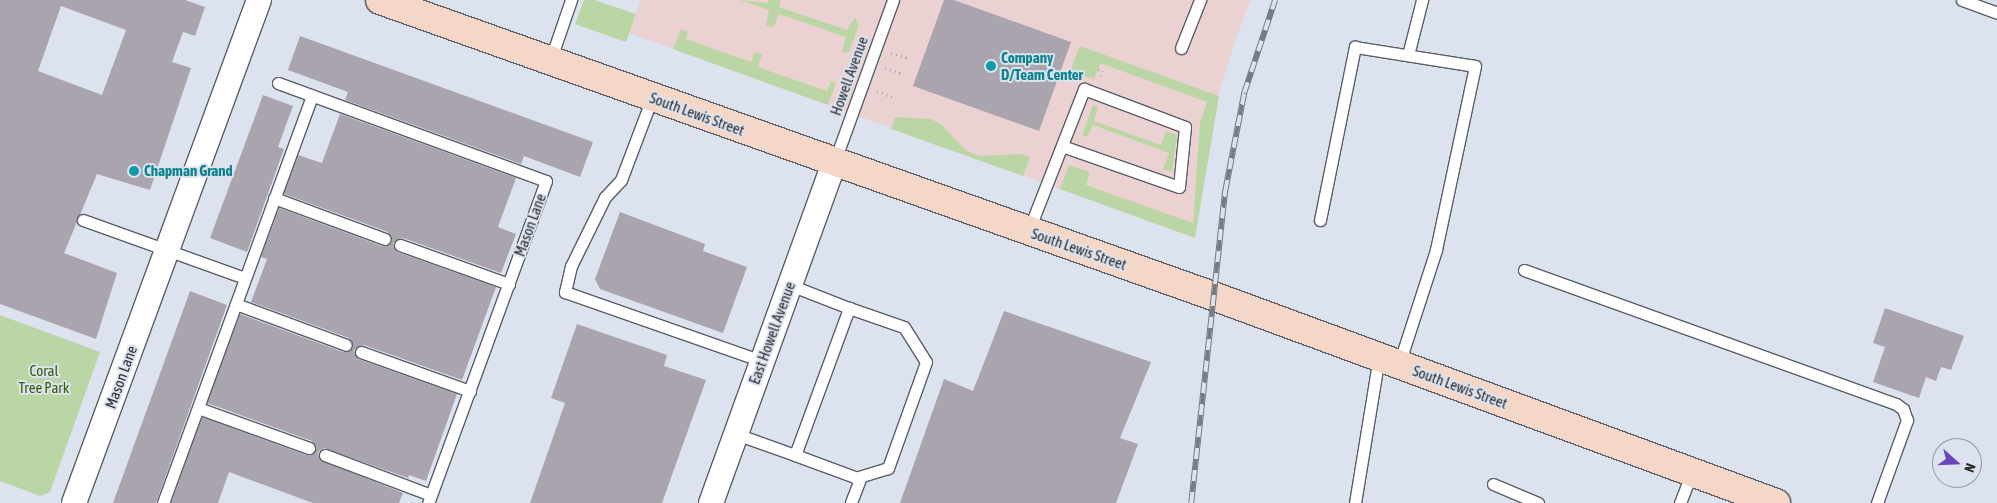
<!DOCTYPE html>
<html>
<head>
<meta charset="utf-8">
<style>
	body { margin:0 }
	#map { position:relative; width:1997px; height:503px; overflow:hidden; background:#dce3ee; font-family:"Asap Condensed",sans-serif }
	div>[style] { position:absolute }
	.industrial>* { inset:0; background:#ecd1d2 }
	.green>* { inset:0; background:#bbd6a5 }
	.building>* { inset:0; background:#aaa4af }
	.path>* { height:3px; margin-top:-1.5px; transform-origin:0; background:repeating-linear-gradient(90deg,#a2a7b0 0 1px,transparent 0 5px) }
	.roads { filter:drop-shadow(1px 0 #595e68) drop-shadow(-1px 0 #595e68) drop-shadow(0 1px #595e68) drop-shadow(0 -1px #595e68) }
	.service>* { height:11px; margin:-5.5px; padding:0 5.5px; transform-origin:5.5px; border-radius:5.5px; background:#fff }
	.minor>* { height:24px; margin:-12px; padding:0 12px; transform-origin:12px; border-radius:12px; background:#fff }
	.secondary>* { height:28px; margin:-14px; padding:0 14px; transform-origin:14px; border-radius:14px; background:#f4d7c6 }
	.rail>* { height:5.5px; margin-top:-2.75px; transform-origin:0; background:repeating-linear-gradient(90deg,#dce3ee 0 11px,#777b82 0 22px); box-sizing:border-box; border-block:1px solid #777b82 }
	.dots>* { width:14px; height:14px; translate:-50% -50%; box-sizing:border-box; border:2px solid #dce3ee; border-radius:50% }
	span { translate:-50% -50%; white-space:nowrap; text-align:center; line-height:1.15; -webkit-text-stroke:4px #dce3ee; paint-order:stroke }
	.culture-label { font-size:15px; color:#0d838f; font-weight:700 }
	.left { translate:0 -50%; text-align:left }
	.street-label { font-size:15px; color:#2d2f33 }
	.park-label { font-size:15px; color:#375c0a }
	.north { position:absolute; left:1932px; top:438px; width:50px; height:50px; box-sizing:border-box; background:#dce3ee; border:1px solid #969ba3; border-radius:50%; rotate:110deg; font-size:14px; font-weight:700; line-height:20px; text-align:center; color:#2d2f33 }
	.north::after { content:''; display:block; margin:auto; width:18px; height:22px; background:#6a45bd; clip-path:polygon(50% 0,100% 100%,50% 72%,0 100%) }
</style>
</head>
<body>
<div id="map">
	<div class="industrial">
		<div style="clip-path:polygon(641px 0,1251px 0,1236px 38px,1217px 100px,1195px 238px,629px 33px)"></div>
	</div>
	<div class="green">
		<div style="clip-path:polygon(584px 0,594px 0,636px 14px,626px 42px,575px 24px)"></div>
		<div style="clip-path:polygon(739px 0,768px 3px,769px 0,781px 0,779px 7px,847px 30px,855px 17px,859px 25px,849px 52px,842px 53px,846px 37px,779px 14px,774px 27px,766px 26px,769px 10px)"></div>
		<div style="clip-path:polygon(681px 29px,688px 32px,686px 39px,751px 62px,755px 52px,762px 54px,758px 67px,827px 91px,831px 81px,836px 83px,828px 105px,673px 49px)"></div>
		<div style="clip-path:polygon(1080px 46px,1219px 96px,1195px 238px,1060px 189px,1069px 165px,1090px 172px,1086px 185px,1193px 223px,1200px 122px,1207px 102px,1100px 63px,1094px 79px,1076px 73px,1073px 81px,1067px 79px)"></div>
		<div style="clip-path:polygon(1093px 105px,1098px 107px,1094px 121px,1161px 145px,1166px 131px,1177px 135px,1172px 172px,1163px 169px,1169px 153px,1093px 125px,1087px 137px,1082px 135px)"></div>
		<div style="clip-path:polygon(895px 117px,931px 119px,941px 124px,965px 150px,979px 156px,1021px 154px,1030px 157px,1023px 176px,891px 129px)"></div>
		<div style="clip-path:polygon(0 315px,100px 352px,50px 492px,40px 496px,0 481px)"></div>
	</div>
	<div class="building">
		<div style="clip-path:polygon(evenodd,0 0,185px 0,205px 7px,195px 36px,183px 32px,172px 62px,191px 68px,150px 190px,97px 174px,64px 253px,117px 273px,96px 339px,0 304px,0 0,61px 6px,126px 30px,102px 95px,38px 71px,61px 6px)"></div>
		<div style="clip-path:polygon(944px 0,954px 0,1071px 42px,1039px 131px,913px 86px)"></div>
		<div style="clip-path:polygon(300px 36px,593px 142px,580px 177px,524px 156px,521px 164px,345px 100px,348px 92px,288px 70px)"></div>
		<div style="clip-path:polygon(263px 95px,293px 106px,278px 147px,284px 149px,247px 252px,210px 238px)"></div>
		<div style="clip-path:polygon(340px 114px,516px 178px,498px 227px,516px 234px,501px 273px,403px 238px,393px 243px,397px 252px,496px 287px,462px 380px,364px 345px,354px 350px,358px 359px,457px 394px,426px 481px,409px 475px,408px 478px,324px 448px,318px 452px,320px 460px,403px 493px,399px 503px,313px 503px,229px 472px,218px 503px,171px 503px,202px 417px,306px 455px,316px 451px,312px 441px,207px 403px,240px 314px,343px 352px,353px 348px,349px 338px,251px 302px,267px 259px,261px 257px,279px 208px,382px 246px,392px 242px,388px 232px,284px 194px,298px 155px,322px 163px)"></div>
		<div style="clip-path:polygon(620px 212px,705px 244px,703px 251px,747px 267px,723px 333px,600px 289px,595px 279px)"></div>
		<div style="clip-path:polygon(190px 291px,227px 305px,156px 503px,113px 503px)"></div>
		<div style="clip-path:polygon(1885px 308px,1964px 336px,1951px 370px,1941px 367px,1936px 381px,1926px 377px,1919px 398px,1873px 382px,1885px 347px,1873px 343px)"></div>
		<div style="clip-path:polygon(1004px 311px,1151px 362px,1120px 438px,1138px 444px,1116px 503px,900px 503px,944px 379px,973px 391px)"></div>
		<div style="clip-path:polygon(577px 324px,667px 355px,664px 366px,706px 380px,662px 503px,530px 503px,565px 403px,551px 398px)"></div>
	</div>
	<div class="path">
		<div style="left:891px;top:53px;width:17px;rotate:17deg"></div>
		<div style="left:885px;top:68px;width:18px;rotate:19deg"></div>
		<div style="left:1098px;top:69px;width:4px;rotate:14deg"></div>
		<div style="left:1102px;top:70px;width:8px;rotate:104deg"></div>
		<div style="left:877px;top:91px;width:17px;rotate:21deg"></div>
	</div>
	<div class="roads">
		<div class="service">
			<div style="left:1962px;top:0;width:37px;rotate:20deg"></div>
			<div style="left:1181px;top:48px;width:52px;rotate:-68.4deg"></div>
			<div style="left:1408px;top:55px;width:57px;rotate:-75.7deg"></div>
			<div style="left:550px;top:61px;width:65px;rotate:-71deg"></div>
			<div style="left:278px;top:83px;width:285px;rotate:20.1deg"></div>
			<div style="left:546px;top:181px;width:343px;rotate:110.1deg"></div>
			<div style="left:652px;top:98px;width:88px;rotate:110.7deg"></div>
			<div style="left:621px;top:180px;width:23px;rotate:133deg"></div>
			<div style="left:605px;top:197px;width:77px;rotate:116.2deg"></div>
			<div style="left:571px;top:266px;width:27px;rotate:103deg"></div>
			<div style="left:565px;top:292px;width:209px;rotate:19.3deg"></div>
			<div style="left:834px;top:163px;width:173px;rotate:-70.1deg"></div>
			<div style="left:274px;top:198px;width:118px;rotate:20.3deg"></div>
			<div style="left:83px;top:220px;width:172px;rotate:19.7deg"></div>
			<div style="left:1320px;top:220px;width:177px;rotate:-78.6deg"></div>
			<div style="left:1355px;top:47px;width:121px;rotate:9deg"></div>
			<div style="left:1475px;top:66px;width:188px;rotate:102deg"></div>
			<div style="left:1436px;top:250px;width:120px;rotate:108deg"></div>
			<div style="left:1028px;top:232px;width:154px;rotate:-68.6deg"></div>
			<div style="left:1084px;top:89px;width:108px;rotate:20.6deg"></div>
			<div style="left:1185px;top:127px;width:60px;rotate:95.7deg"></div>
			<div style="left:1179px;top:187px;width:124px;rotate:-160.7deg"></div>
			<div style="left:400px;top:245px;width:116px;rotate:19.7deg"></div>
			<div style="left:1524px;top:270px;width:395px;rotate:19.8deg"></div>
			<div style="left:1896px;top:404px;width:9px;rotate:36deg"></div>
			<div style="left:1903px;top:409px;width:12px;rotate:70deg"></div>
			<div style="left:1907px;top:420px;width:88px;rotate:109.9deg"></div>
			<div style="left:236px;top:304px;width:117px;rotate:20.4deg"></div>
			<div style="left:849px;top:308px;width:58px;rotate:19.1deg"></div>
			<div style="left:904px;top:327px;width:41px;rotate:57.8deg"></div>
			<div style="left:926px;top:362px;width:113px;rotate:109.7deg"></div>
			<div style="left:888px;top:468px;width:34px;rotate:163deg"></div>
			<div style="left:361px;top:352px;width:116px;rotate:19.7deg"></div>
			<div style="left:198px;top:408px;width:118px;rotate:19.8deg"></div>
			<div style="left:736px;top:434px;width:63px;rotate:19.6deg"></div>
			<div style="left:795px;top:455px;width:157px;rotate:-69.8deg"></div>
			<div style="left:849px;top:308px;width:63px;rotate:-158.7deg"></div>
			<div style="left:325px;top:455px;width:113px;rotate:20.7deg"></div>
			<div style="left:795px;top:455px;width:69px;rotate:20.3deg"></div>
			<div style="left:860px;top:479px;width:26px;rotate:111deg"></div>
			<div style="left:1493px;top:484px;width:49px;rotate:22.9deg"></div>
			<div style="left:163px;top:503px;width:434px;rotate:-69.9deg"></div>
			<div style="left:1355px;top:503px;width:149px;rotate:-80.7deg"></div>
			<div style="left:1680px;top:503px;width:33px;rotate:-69deg"></div>
		</div>
		<div class="minor">
			<div style="left:74px;top:503px;width:536px;rotate:-69.81deg"></div>
			<div style="left:711px;top:503px;width:362px;rotate:-70.1deg"></div>
		</div>
		<div class="secondary">
			<div style="left:380px;top:0;width:884px;rotate:19.56deg"></div>
			<div style="left:1213px;top:296px;width:600px;rotate:20.19deg"></div>
		</div>
	</div>
	<div class="rail">
		<div style="left:1191px;top:503px;width:314px;rotate:-83.8deg"></div>
		<div style="left:1225px;top:191px;width:100px;rotate:-79deg"></div>
		<div style="left:1244px;top:93px;width:98px;rotate:-71.6deg"></div>
	</div>
	<div class="dots">
		<div style="left:991px;top:66px;background:#0f9aa8"></div>
		<div style="left:134px;top:171px;background:#0f9aa8"></div>
	</div>
	<div class="culture-label">
		<span class="left" style="left:1001px;top:66px">Company<br>D/Team Center</span>
		<span class="left" style="left:144px;top:171px">Chapman Grand</span>
	</div>
	<div class="street-label">
		<span style="left:849px;top:76px;rotate:-70deg">Howell Avenue</span>
		<span style="left:697px;top:114px;rotate:20deg">South Lewis Street</span>
		<span style="left:530px;top:225px;rotate:-70deg">Mason Lane</span>
		<span style="left:1079px;top:249px;rotate:19deg">South Lewis Street</span>
		<span style="left:772px;top:333px;rotate:-70deg">East Howell Avenue</span>
		<span style="left:121px;top:377px;rotate:-70deg">Mason Lane</span>
		<span style="left:1460px;top:387px;rotate:20deg">South Lewis Street</span>
	</div>
	<div class="park-label">
		<span style="left:44px;top:379px">Coral<br>Tree Park</span>
	</div>
	<div class="north">N</div>
</div>
</body>
</html>
